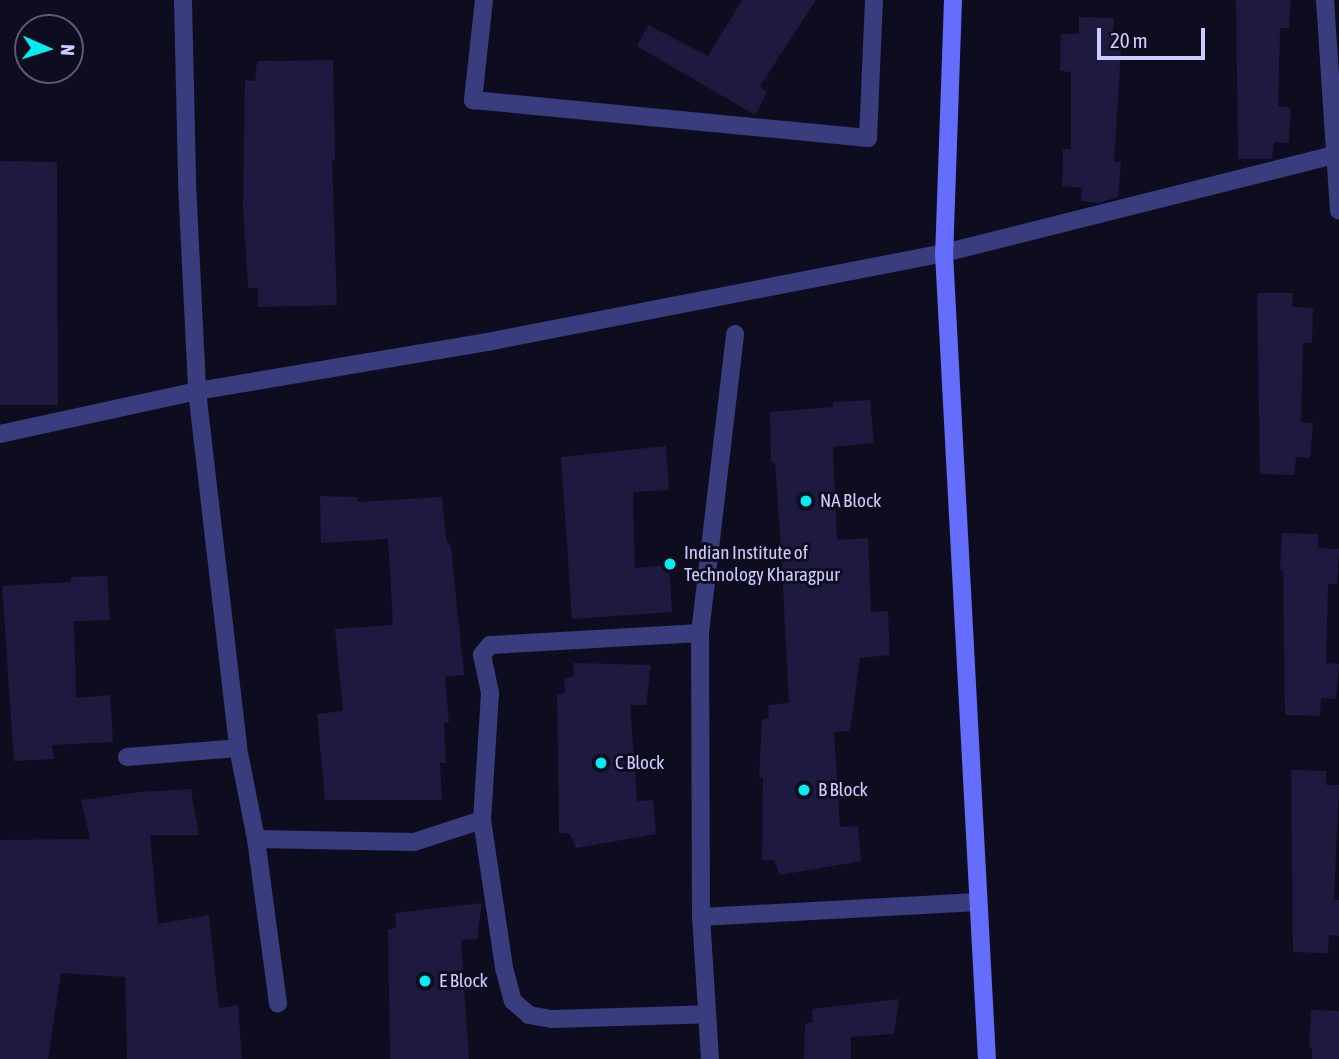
<!DOCTYPE html>
<html>
<head>
<meta charset="utf-8">
<style>
	body { margin:0 }
	#map { position:relative; width:1339px; height:1059px; overflow:hidden; background:#0e0d1f; font-family:"Asap Condensed",sans-serif }
	div>[style] { position:absolute }
	.building>* { inset:0; background:#1e193f }
	.lane>* { height:18px; margin:-9px; padding:0 9px; transform-origin:9px; border-radius:9px; background:#393c7d }
	.street>* { height:18px; margin:-9px; padding:0 9px; transform-origin:9px; border-radius:9px; background:#393c7d }
	.secondary>* { height:18px; margin:-9px; padding:0 9px; transform-origin:9px; border-radius:9px; background:#656efc }
	.dots>* { width:19px; height:19px; translate:-50% -50%; box-sizing:border-box; border:4px solid #0e0d1f; border-radius:50% }
	span { translate:-50% -50%; white-space:nowrap; text-align:center; line-height:1.15; -webkit-text-stroke:6px #0e0d1f; paint-order:stroke }
	.poi-label { font-size:19px; color:#cdccfe }
	.left { translate:0 -50%; text-align:left }
	.north { position:absolute; left:14px; top:14px; width:70px; height:70px; box-sizing:border-box; background:#0e0d1f; border:2px solid #5a5978; border-radius:50%; rotate:93deg; font-size:19px; font-weight:700; line-height:28px; text-align:center; color:#cdccfe }
	.north::after { content:''; display:block; margin:auto; width:24px; height:32px; background:#05edf1; clip-path:polygon(50% 0,100% 100%,50% 72%,0 100%) }
	.scale { position:absolute; left:1097px; top:28px; width:108px; height:32px; box-sizing:border-box; border:4px solid #cdccfe; border-top:0; padding-left:9px; font-size:21px; line-height:24px; white-space:nowrap; color:#cdccfe; -webkit-text-stroke:5px #0e0d1f; paint-order:stroke }
</style>
</head>
<body>
<div id="map">
	<div class="building">
		<div style="clip-path:polygon(742px 0,816px 0,760px 86px,767px 92px,755px 115px,637px 46px,648px 25px,708px 56px)"></div>
		<div style="clip-path:polygon(1236px 0,1291px 0,1289px 28px,1280px 28px,1278px 106px,1291px 108px,1289px 143px,1274px 142px,1272px 159px,1238px 159px)"></div>
		<div style="clip-path:polygon(1079px 17px,1114px 18px,1113px 32px,1122px 32px,1114px 162px,1121px 162px,1118px 197px,1098px 203px,1081px 201px,1082px 188px,1062px 186px,1063px 149px,1071px 149px,1071px 72px,1060px 71px,1061px 34px,1079px 34px)"></div>
		<div style="clip-path:polygon(333px 60px,335px 160px,332px 160px,337px 305px,258px 307px,258px 288px,248px 288px,243px 207px,245px 80px,255px 81px,257px 61px)"></div>
		<div style="clip-path:polygon(0 161px,57px 162px,58px 405px,0 405px)"></div>
		<div style="clip-path:polygon(1257px 293px,1293px 293px,1292px 307px,1313px 308px,1312px 343px,1303px 343px,1301px 422px,1313px 423px,1310px 458px,1296px 457px,1294px 475px,1260px 474px)"></div>
		<div style="clip-path:polygon(870px 400px,874px 443px,833px 447px,837px 540px,868px 538px,871px 612px,888px 611px,890px 655px,860px 658px,850px 731px,834px 732px,840px 827px,858px 826px,861px 861px,780px 875px,774px 860px,762px 860px,763px 777px,759px 778px,762px 720px,769px 718px,768px 705px,789px 703px,781px 547px,775px 463px,771px 461px,770px 412px,833px 407px,833px 402px)"></div>
		<div style="clip-path:polygon(666px 446px,669px 490px,633px 492px,635px 568px,669px 565px,672px 612px,572px 619px,561px 457px)"></div>
		<div style="clip-path:polygon(320px 496px,357px 497px,358px 502px,442px 497px,446px 539px,451px 547px,464px 675px,445px 677px,449px 722px,444px 724px,446px 763px,440px 763px,442px 800px,325px 800px,317px 714px,343px 711px,335px 629px,393px 625px,388px 539px,321px 543px)"></div>
		<div style="clip-path:polygon(1282px 533px,1318px 534px,1318px 548px,1339px 549px,1337px 584px,1328px 584px,1326px 663px,1339px 664px,1336px 699px,1321px 698px,1320px 716px,1285px 715px,1283px 571px,1280px 571px)"></div>
		<div style="clip-path:polygon(107px 576px,110px 620px,74px 621px,76px 698px,110px 695px,113px 742px,52px 745px,54px 759px,14px 761px,2px 586px,71px 582px,71px 577px)"></div>
		<div style="clip-path:polygon(573px 663px,651px 665px,646px 705px,630px 705px,637px 801px,653px 800px,656px 834px,576px 848px,570px 834px,559px 833px,557px 695px,565px 692px,564px 678px,574px 677px)"></div>
		<div style="clip-path:polygon(1291px 770px,1326px 771px,1326px 785px,1339px 785px,1334px 900px,1339px 900px,1339px 936px,1329px 935px,1328px 953px,1293px 952px)"></div>
		<div style="clip-path:polygon(191px 789px,199px 835px,150px 835px,158px 924px,209px 915px,219px 1008px,238px 1005px,242px 1059px,127px 1059px,125px 977px,61px 973px,48px 1059px,0 1059px,0 840px,90px 839px,81px 800px,140px 792px)"></div>
		<div style="clip-path:polygon(482px 903px,477px 939px,461px 940px,469px 1059px,390px 1059px,388px 930px,396px 927px,395px 913px)"></div>
		<div style="clip-path:polygon(899px 999px,894px 1034px,851px 1037px,851px 1059px,804px 1059px,805px 1024px,813px 1022px,812px 1009px)"></div>
		<div style="clip-path:polygon(1311px 1010px,1339px 1011px,1339px 1059px,1312px 1059px,1312px 1048px,1309px 1047px)"></div>
	</div>
	<div class="lane">
		<div style="left:484px;top:0;width:101px;rotate:96.3deg"></div>
		<div style="left:473px;top:100px;width:397px;rotate:5.5deg"></div>
		<div style="left:868px;top:138px;width:138px;rotate:-87.5deg"></div>
	</div>
	<div class="street">
		<div style="left:183px;top:0;width:183px;rotate:88.7deg"></div>
		<div style="left:187px;top:183px;width:208px;rotate:87.2deg"></div>
		<div style="left:197px;top:391px;width:359px;rotate:83.4deg"></div>
		<div style="left:238px;top:748px;width:93px;rotate:78.8deg"></div>
		<div style="left:256px;top:839px;width:166px;rotate:82.4deg"></div>
		<div style="left:1325px;top:0;width:211px;rotate:86.2deg"></div>
		<div style="left:0;top:434px;width:202px;rotate:-12.3deg"></div>
		<div style="left:197px;top:391px;width:304px;rotate:-9.6deg"></div>
		<div style="left:497px;top:340px;width:455px;rotate:-11deg"></div>
		<div style="left:944px;top:253px;width:401px;rotate:-14.1deg"></div>
		<div style="left:700px;top:633px;width:210px;rotate:176.7deg"></div>
		<div style="left:490px;top:645px;width:13px;rotate:129deg"></div>
		<div style="left:482px;top:655px;width:39px;rotate:78deg"></div>
		<div style="left:490px;top:693px;width:127px;rotate:93.6deg"></div>
		<div style="left:482px;top:820px;width:150px;rotate:81.5deg"></div>
		<div style="left:504px;top:968px;width:34px;rotate:75deg"></div>
		<div style="left:513px;top:1001px;width:21px;rotate:41deg"></div>
		<div style="left:529px;top:1015px;width:23px;rotate:10deg"></div>
		<div style="left:552px;top:1019px;width:155px;rotate:-1.8deg"></div>
		<div style="left:127px;top:757px;width:111px;rotate:-4.6deg"></div>
		<div style="left:256px;top:839px;width:158px;rotate:1.1deg"></div>
		<div style="left:414px;top:842px;width:71px;rotate:-17.9deg"></div>
		<div style="left:701px;top:917px;width:277px;rotate:-3.1deg"></div>
		<div style="left:710px;top:1059px;width:142px;rotate:-93.6deg"></div>
		<div style="left:701px;top:917px;width:284px;rotate:-90.2deg"></div>
		<div style="left:700px;top:633px;width:301px;rotate:-83.3deg"></div>
	</div>
	<div class="secondary">
		<div style="left:953px;top:0;width:253px;rotate:92deg"></div>
		<div style="left:944px;top:253px;width:807px;rotate:86.95deg"></div>
	</div>
	<div class="dots">
		<div style="left:806px;top:501px;background:#05edf1"></div>
		<div style="left:670px;top:564px;background:#05edf1"></div>
		<div style="left:601px;top:763px;background:#05edf1"></div>
		<div style="left:804px;top:790px;background:#05edf1"></div>
		<div style="left:425px;top:981px;background:#05edf1"></div>
	</div>
	<div class="poi-label">
		<span class="left" style="left:820px;top:501px">NA Block</span>
		<span class="left" style="left:684px;top:564px">Indian Institute of<br>Technology Kharagpur</span>
		<span class="left" style="left:615px;top:763px">C Block</span>
		<span class="left" style="left:818px;top:790px">B Block</span>
		<span class="left" style="left:439px;top:981px">E Block</span>
	</div>
	<div class="north">N</div>
	<div class="scale">20 m</div>
</div>
</body>
</html>
